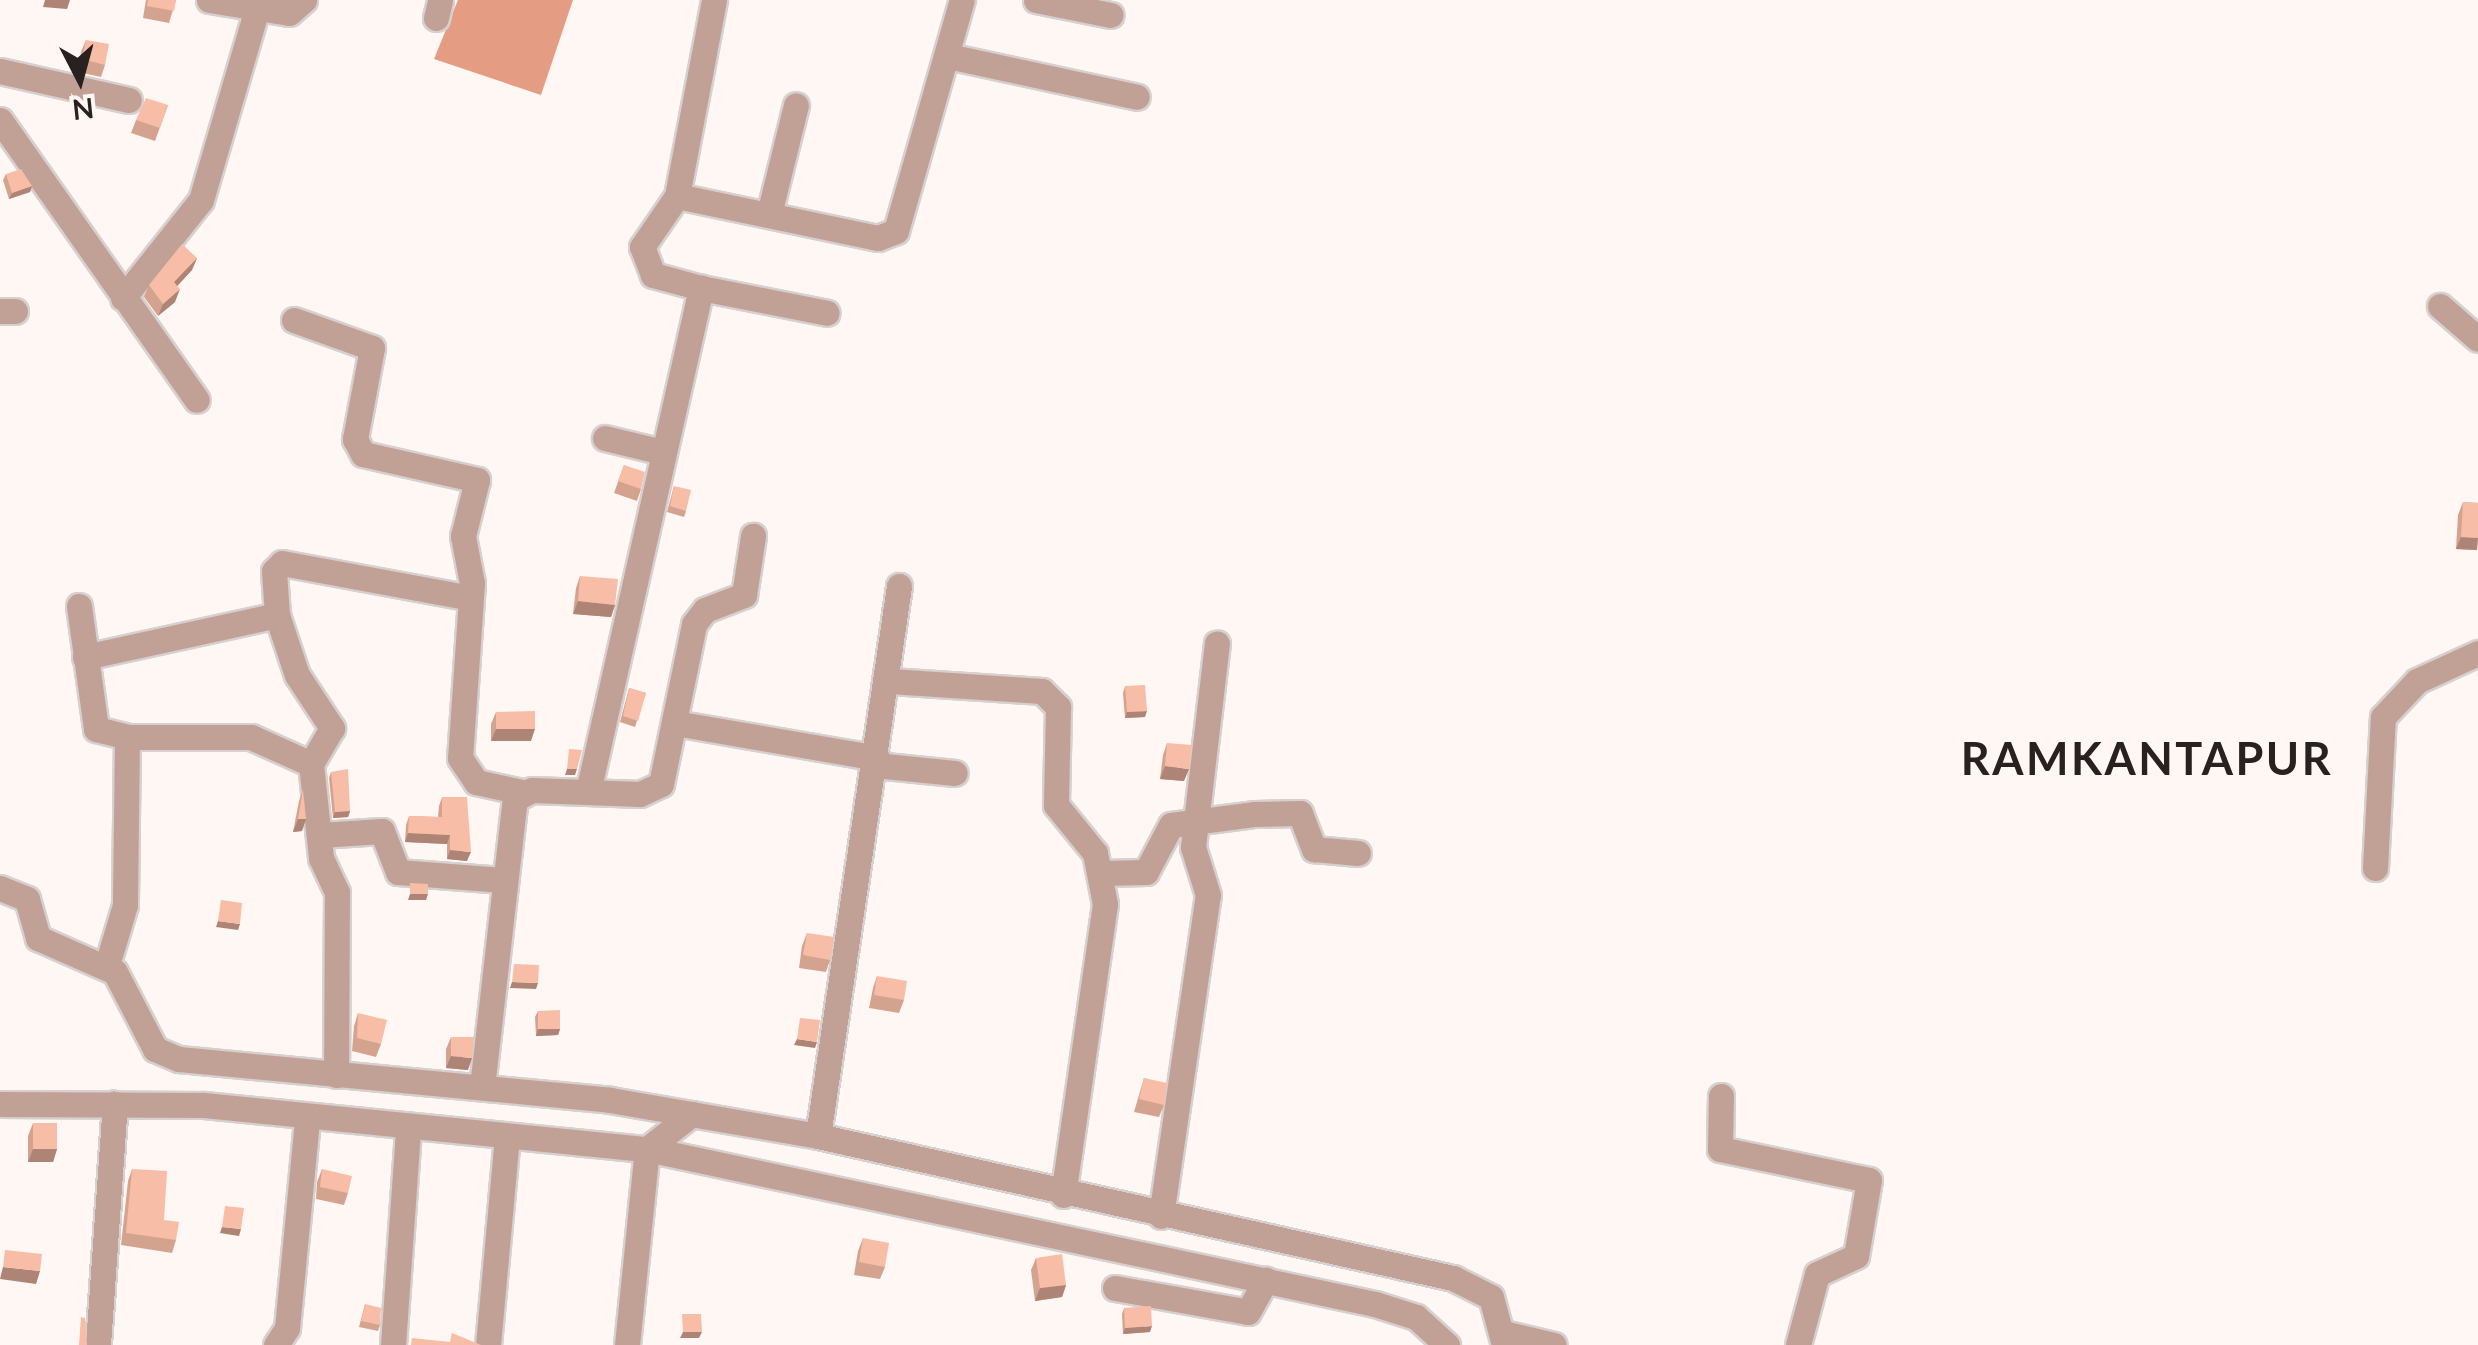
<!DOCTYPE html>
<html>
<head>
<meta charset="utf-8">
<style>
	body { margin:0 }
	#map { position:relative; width:2478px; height:1345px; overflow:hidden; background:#fef7f4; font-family:Lato,sans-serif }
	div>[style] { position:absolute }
	.water>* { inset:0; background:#e49d83 }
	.roads { filter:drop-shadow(2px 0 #d7d0ce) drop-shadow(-2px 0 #d7d0ce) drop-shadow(0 2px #d7d0ce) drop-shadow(0 -2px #d7d0ce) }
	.minor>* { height:25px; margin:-12.5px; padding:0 12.5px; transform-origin:12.5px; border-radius:12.5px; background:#c1a196 }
	.wall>* { inset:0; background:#d4a390 }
	.shaded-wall>* { inset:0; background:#ad8475 }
	.building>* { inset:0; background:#f7bda7 }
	span { translate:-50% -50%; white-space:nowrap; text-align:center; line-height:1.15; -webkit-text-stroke:9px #fef7f4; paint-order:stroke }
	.district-label { font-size:45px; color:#28211f; font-weight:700; letter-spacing:2.5px }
	.north { position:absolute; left:30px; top:30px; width:100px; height:100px; -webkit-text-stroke:8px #fef7f4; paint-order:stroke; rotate:174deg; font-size:28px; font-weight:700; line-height:40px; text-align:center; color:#28211f }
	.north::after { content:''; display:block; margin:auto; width:35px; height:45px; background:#28211f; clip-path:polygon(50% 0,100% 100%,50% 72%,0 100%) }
</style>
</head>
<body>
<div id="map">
	<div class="water">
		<div style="clip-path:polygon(458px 0,573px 0,541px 95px,434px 59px)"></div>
	</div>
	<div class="roads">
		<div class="minor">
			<div style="left:209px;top:0;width:81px;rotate:9.2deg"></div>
			<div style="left:289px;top:13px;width:20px;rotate:-41deg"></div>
			<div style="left:1036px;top:0;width:76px;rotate:11.3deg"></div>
			<div style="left:436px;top:18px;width:18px;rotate:-77deg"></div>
			<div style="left:948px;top:56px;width:193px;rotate:12.2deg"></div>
			<div style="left:0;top:71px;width:132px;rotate:12.7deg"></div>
			<div style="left:0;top:120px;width:342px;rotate:54.9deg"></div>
			<div style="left:677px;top:196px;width:205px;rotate:11.8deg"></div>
			<div style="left:878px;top:238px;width:19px;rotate:-21deg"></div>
			<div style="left:896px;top:231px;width:240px;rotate:-74.1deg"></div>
			<div style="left:769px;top:214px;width:112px;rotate:-76.1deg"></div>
			<div style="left:701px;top:288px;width:128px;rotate:11.2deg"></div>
			<div style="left:123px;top:298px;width:125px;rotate:-51.5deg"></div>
			<div style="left:201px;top:200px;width:199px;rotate:-73.7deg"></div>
			<div style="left:2440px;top:306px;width:50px;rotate:41deg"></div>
			<div style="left:0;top:311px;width:15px"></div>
			<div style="left:294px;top:320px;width:83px;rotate:19.7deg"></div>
			<div style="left:372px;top:348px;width:93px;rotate:100.6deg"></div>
			<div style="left:355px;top:439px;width:17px;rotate:62deg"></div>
			<div style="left:363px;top:454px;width:117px;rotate:12.8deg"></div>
			<div style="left:477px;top:480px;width:58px;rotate:104deg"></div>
			<div style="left:463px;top:536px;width:48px;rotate:79.2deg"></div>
			<div style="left:472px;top:583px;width:175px;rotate:93.9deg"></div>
			<div style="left:460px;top:758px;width:29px;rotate:56deg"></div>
			<div style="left:476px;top:782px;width:47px;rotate:12.3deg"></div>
			<div style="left:605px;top:438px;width:60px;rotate:13.6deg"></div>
			<div style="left:79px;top:606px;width:124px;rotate:82.1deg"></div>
			<div style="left:96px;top:729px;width:32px;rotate:14deg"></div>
			<div style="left:127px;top:737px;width:168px;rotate:90.7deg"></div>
			<div style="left:125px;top:905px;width:63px;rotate:106.7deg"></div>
			<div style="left:277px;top:615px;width:44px;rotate:-93.9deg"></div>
			<div style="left:274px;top:571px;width:11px;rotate:-45deg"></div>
			<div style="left:282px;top:563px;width:191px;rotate:10.5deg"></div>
			<div style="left:85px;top:657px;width:197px;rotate:-12.3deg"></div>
			<div style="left:277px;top:615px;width:63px;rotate:71.6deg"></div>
			<div style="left:297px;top:675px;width:64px;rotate:56.6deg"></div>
			<div style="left:332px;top:728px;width:42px;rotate:120.3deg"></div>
			<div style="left:890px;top:681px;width:152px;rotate:3.8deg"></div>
			<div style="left:1042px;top:691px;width:23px;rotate:45deg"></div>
			<div style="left:1058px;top:707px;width:98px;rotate:91.2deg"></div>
			<div style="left:1056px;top:805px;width:62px;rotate:50.9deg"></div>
			<div style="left:1095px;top:853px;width:52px;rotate:78.9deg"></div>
			<div style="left:1105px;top:904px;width:294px;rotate:98.2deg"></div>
			<div style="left:675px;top:723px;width:205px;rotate:9.8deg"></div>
			<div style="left:127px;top:737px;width:124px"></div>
			<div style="left:251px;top:737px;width:66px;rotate:24.2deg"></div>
			<div style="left:311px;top:764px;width:95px;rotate:83.9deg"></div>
			<div style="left:321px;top:858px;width:38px;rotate:65deg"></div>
			<div style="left:337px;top:892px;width:183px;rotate:90.3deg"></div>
			<div style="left:875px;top:765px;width:80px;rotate:5.7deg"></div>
			<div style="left:588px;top:792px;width:517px;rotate:-77.36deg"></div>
			<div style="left:701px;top:288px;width:50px;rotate:-164.8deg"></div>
			<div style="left:653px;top:275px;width:30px;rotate:-111deg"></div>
			<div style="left:642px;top:247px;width:62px;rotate:-55.5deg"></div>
			<div style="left:677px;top:196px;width:199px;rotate:-79.3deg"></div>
			<div style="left:320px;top:835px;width:62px;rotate:-3.7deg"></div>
			<div style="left:382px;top:831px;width:44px;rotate:68.7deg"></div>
			<div style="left:398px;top:872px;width:105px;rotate:4.4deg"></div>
			<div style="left:2375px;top:868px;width:151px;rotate:-87deg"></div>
			<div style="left:2383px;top:717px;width:50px;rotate:-46.6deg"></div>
			<div style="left:2417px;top:681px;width:67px;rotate:-24.7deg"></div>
			<div style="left:1102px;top:873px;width:44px;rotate:-1.3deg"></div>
			<div style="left:1146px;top:872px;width:53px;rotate:-62deg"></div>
			<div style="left:1171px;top:825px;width:85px;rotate:-7.5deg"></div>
			<div style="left:1255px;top:814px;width:45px;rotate:-1.3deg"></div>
			<div style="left:1300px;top:813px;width:39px;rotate:69deg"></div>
			<div style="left:1314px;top:849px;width:44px;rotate:5.2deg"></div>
			<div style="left:0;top:888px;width:29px;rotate:22deg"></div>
			<div style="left:27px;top:899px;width:41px;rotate:74.2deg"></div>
			<div style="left:38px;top:938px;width:84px;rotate:23.8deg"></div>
			<div style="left:115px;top:972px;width:87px;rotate:62.5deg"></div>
			<div style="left:155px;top:1049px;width:26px;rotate:23deg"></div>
			<div style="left:179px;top:1059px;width:433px;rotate:5.4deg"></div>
			<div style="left:610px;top:1100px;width:211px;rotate:9.8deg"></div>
			<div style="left:818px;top:1136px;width:651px;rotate:12.61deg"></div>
			<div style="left:1453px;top:1278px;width:42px;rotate:26.6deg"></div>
			<div style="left:1491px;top:1297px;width:50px;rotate:74.8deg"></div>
			<div style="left:482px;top:1087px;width:290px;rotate:-83.5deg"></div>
			<div style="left:515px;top:799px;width:19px;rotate:-28deg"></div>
			<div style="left:532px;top:790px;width:108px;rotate:2.1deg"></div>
			<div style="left:640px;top:794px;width:23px;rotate:-25deg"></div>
			<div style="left:661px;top:784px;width:163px;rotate:-78.3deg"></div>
			<div style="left:694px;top:624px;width:18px;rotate:-52deg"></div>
			<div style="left:705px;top:610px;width:42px;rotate:-21deg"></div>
			<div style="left:744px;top:595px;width:60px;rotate:-81.3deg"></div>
			<div style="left:1721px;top:1096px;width:53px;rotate:91.1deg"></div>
			<div style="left:1720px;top:1149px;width:152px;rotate:11.8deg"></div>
			<div style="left:1869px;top:1180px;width:77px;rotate:99.7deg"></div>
			<div style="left:1856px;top:1256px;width:43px;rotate:155.2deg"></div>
			<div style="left:1817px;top:1274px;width:73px;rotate:105deg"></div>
			<div style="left:0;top:1104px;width:204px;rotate:0.3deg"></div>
			<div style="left:204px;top:1105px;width:445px;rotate:5.7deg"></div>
			<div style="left:647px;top:1149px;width:744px;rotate:12.02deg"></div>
			<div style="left:1375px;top:1304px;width:43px;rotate:17.6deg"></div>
			<div style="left:1416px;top:1317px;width:42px;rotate:42.1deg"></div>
			<div style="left:818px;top:1136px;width:556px;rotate:-81.62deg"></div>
			<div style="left:1161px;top:1216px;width:324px;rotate:-81.7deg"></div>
			<div style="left:1208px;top:895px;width:50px;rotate:-107.4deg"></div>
			<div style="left:1193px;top:847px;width:205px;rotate:-83.3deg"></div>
			<div style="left:1115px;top:1288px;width:135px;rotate:10.2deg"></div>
			<div style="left:1248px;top:1312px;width:37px;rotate:-61deg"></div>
			<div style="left:1503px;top:1333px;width:52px;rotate:13.2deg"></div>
			<div style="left:98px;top:1345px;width:242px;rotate:-86deg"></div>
			<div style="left:276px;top:1345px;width:20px;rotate:-57deg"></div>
			<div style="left:287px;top:1328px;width:209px;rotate:-84.5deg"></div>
			<div style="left:393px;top:1345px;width:216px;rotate:-86deg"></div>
			<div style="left:488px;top:1345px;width:208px;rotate:-84.8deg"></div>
			<div style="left:627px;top:1345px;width:197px;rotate:-84.2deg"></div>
			<div style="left:647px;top:1149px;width:57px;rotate:-37.9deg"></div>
		</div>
	</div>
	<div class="wall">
		<div style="clip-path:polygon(146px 0,176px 0,169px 23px,143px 18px)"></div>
		<div style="clip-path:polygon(86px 40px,105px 65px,101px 77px,78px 72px,81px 52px)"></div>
		<div style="clip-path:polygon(168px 105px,155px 141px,131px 133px,136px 120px)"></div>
		<div style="clip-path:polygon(6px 174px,32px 186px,30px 192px,9px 199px,3px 180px)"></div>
		<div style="clip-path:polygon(197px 258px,192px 270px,177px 286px,175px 302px,158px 316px,144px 297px,149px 285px)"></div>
		<div style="clip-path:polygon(624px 465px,641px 489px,637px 501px,614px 493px)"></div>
		<div style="clip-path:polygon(674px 486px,686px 511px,684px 517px,667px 512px)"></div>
		<div style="clip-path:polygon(2463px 502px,2478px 503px,2477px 550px,2456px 549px,2458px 515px)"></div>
		<div style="clip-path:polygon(580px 576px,615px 605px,611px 617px,573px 614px,576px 588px)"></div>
		<div style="clip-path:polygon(1125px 686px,1145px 717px,1125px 718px,1123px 693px)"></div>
		<div style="clip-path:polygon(629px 688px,646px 693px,635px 727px,620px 722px)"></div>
		<div style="clip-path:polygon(496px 712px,531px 741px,491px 741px,491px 724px)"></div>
		<div style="clip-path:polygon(1167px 743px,1184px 781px,1160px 779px,1163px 755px)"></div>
		<div style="clip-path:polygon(331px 772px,350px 811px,348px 817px,333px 818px,329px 778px)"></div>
		<div style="clip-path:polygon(303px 789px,302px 831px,293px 832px,299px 801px)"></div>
		<div style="clip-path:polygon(442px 797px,467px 861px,447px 859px,447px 844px,405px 842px,406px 825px,409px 816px,438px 817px,439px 806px)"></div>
		<div style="clip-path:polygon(807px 933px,830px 960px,826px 972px,799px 968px,802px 946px)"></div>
		<div style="clip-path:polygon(877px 976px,904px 1000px,899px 1013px,869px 1008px,873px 988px)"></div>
		<div style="clip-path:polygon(538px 1011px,560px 1029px,558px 1035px,536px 1036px,535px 1017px)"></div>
		<div style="clip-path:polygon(358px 1013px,381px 1044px,376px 1057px,352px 1051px,354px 1026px)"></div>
		<div style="clip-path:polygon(451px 1037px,468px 1070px,446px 1068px,446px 1049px)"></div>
		<div style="clip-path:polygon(1144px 1078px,1164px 1105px,1159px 1117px,1134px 1112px)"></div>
		<div style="clip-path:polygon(33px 1123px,57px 1149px,53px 1162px,28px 1162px,28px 1136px)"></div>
		<div style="clip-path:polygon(132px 1169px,176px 1240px,172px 1253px,121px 1245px,128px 1181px)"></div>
		<div style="clip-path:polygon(322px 1169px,348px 1193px,344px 1205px,316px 1199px,317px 1182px)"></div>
		<div style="clip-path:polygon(863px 1238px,885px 1267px,880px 1279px,854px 1275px,858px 1251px)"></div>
		<div style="clip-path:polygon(1036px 1258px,1066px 1285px,1062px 1297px,1035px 1301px,1031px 1270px)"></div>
		<div style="clip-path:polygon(365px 1304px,380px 1325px,378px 1331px,359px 1327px)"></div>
		<div style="clip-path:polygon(1124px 1308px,1150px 1332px,1123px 1334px,1122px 1314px)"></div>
	</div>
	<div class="shaded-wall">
		<div style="clip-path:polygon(45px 0,70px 0,67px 9px,43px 7px)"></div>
		<div style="clip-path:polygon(32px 186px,30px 192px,9px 199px,12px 193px)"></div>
		<div style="clip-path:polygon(197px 258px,192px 270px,169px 295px,174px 282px)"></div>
		<div style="clip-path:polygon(180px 289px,175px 302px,158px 316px,163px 304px)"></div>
		<div style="clip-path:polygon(2461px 537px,2478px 538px,2477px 550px,2456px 549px)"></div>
		<div style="clip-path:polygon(578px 601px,615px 605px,611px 617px,573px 614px)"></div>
		<div style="clip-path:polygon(1147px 711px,1145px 717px,1125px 718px,1127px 712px)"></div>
		<div style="clip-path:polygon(496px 729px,535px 729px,531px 741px,491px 741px)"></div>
		<div style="clip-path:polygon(1165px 766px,1189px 769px,1184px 781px,1160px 779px)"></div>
		<div style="clip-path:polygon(567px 769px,577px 769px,575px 775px,565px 775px)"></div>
		<div style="clip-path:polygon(350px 811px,348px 817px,333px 818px,335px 812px)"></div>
		<div style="clip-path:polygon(298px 819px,306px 819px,302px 831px,293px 832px)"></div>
		<div style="clip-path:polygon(408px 833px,450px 835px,447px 844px,405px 842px)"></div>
		<div style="clip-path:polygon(450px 850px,471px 852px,467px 861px,447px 859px)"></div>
		<div style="clip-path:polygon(410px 894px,428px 894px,426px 900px,408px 900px)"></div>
		<div style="clip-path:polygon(218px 921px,240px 924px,238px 930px,216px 927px)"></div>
		<div style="clip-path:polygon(512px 982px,538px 983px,536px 989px,510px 988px)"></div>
		<div style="clip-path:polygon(538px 1029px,560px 1029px,558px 1035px,536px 1036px)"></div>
		<div style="clip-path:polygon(797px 1039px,817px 1042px,815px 1048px,794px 1045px)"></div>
		<div style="clip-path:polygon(451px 1056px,472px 1058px,468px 1070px,446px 1068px)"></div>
		<div style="clip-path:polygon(33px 1149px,57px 1149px,53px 1162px,28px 1162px)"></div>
		<div style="clip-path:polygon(222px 1227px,241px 1229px,239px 1236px,220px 1233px)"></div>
		<div style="clip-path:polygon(3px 1267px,40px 1271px,36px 1284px,0 1279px)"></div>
		<div style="clip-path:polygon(1066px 1285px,1062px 1297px,1035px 1301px,1040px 1288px)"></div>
		<div style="clip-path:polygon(1152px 1326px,1150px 1332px,1123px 1334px,1125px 1328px)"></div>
		<div style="clip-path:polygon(683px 1332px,702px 1332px,699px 1338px,680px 1338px)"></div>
	</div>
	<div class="building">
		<div style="clip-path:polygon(148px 0,176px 0,174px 11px,147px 6px)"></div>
		<div style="clip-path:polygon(86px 40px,109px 44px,105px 65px,82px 59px)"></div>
		<div style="clip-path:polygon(146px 98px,168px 105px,160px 128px,136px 120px)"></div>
		<div style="clip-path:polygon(21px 169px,32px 186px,12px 193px,6px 174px)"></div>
		<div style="clip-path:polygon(182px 244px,197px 258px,174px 282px,180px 289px,163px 304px,149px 285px)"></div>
		<div style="clip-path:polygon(624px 465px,645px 472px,641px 489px,618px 481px)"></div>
		<div style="clip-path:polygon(674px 486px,691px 490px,686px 511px,670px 506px)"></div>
		<div style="clip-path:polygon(2463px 502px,2478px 503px,2478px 538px,2461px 537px)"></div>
		<div style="clip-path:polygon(580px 576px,618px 579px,615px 605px,578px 601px)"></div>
		<div style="clip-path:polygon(1145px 685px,1147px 711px,1127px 712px,1125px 686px)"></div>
		<div style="clip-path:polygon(629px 688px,646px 693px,638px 721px,623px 716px)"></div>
		<div style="clip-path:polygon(535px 711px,535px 729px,496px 729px,496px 712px)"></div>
		<div style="clip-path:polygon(1167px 743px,1192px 745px,1189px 769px,1165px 766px)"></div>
		<div style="clip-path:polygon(569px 749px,582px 750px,577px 769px,567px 769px)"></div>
		<div style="clip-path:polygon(348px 769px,350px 811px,335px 812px,331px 772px)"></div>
		<div style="clip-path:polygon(303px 789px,306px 819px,298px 819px)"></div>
		<div style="clip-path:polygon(442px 797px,467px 797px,471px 852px,450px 850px,450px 835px,408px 833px,409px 816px,442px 817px)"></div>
		<div style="clip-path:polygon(410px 883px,428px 884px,428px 894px,410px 894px)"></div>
		<div style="clip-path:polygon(221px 900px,242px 903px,240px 924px,218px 921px)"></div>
		<div style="clip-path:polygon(807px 933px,834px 937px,830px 960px,803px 955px)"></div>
		<div style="clip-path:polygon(514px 964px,539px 965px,538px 983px,512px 982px)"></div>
		<div style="clip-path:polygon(877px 976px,907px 981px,904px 1000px,874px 995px)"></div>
		<div style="clip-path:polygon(560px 1010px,560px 1029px,538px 1029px,538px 1011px)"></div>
		<div style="clip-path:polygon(358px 1013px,387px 1020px,381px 1044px,357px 1038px)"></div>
		<div style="clip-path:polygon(800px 1018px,820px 1020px,817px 1042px,797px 1039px)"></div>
		<div style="clip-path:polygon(451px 1037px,474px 1037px,472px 1058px,451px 1056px)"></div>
		<div style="clip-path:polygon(1144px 1078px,1167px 1083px,1164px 1105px,1139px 1099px)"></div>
		<div style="clip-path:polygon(33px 1123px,57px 1123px,57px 1149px,33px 1149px)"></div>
		<div style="clip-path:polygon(132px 1169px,167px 1171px,164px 1220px,179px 1222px,176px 1240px,126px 1233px)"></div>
		<div style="clip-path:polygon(322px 1169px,352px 1176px,348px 1193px,320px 1187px)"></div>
		<div style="clip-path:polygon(225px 1206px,244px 1208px,241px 1229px,222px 1227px)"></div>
		<div style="clip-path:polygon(863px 1238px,889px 1243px,885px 1267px,859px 1262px)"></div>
		<div style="clip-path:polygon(5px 1250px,42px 1254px,40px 1271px,3px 1267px)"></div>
		<div style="clip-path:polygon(1062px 1254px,1066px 1285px,1040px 1288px,1036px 1258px)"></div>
		<div style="clip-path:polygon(365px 1304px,381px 1308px,380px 1325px,361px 1321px)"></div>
		<div style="clip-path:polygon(1151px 1306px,1152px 1326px,1125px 1328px,1124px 1308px)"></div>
		<div style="clip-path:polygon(682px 1314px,701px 1314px,702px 1332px,683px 1332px)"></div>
		<div style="clip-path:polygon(81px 1317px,85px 1318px,87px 1345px,79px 1345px)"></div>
		<div style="clip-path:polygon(452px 1333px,481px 1345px,411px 1345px,412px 1338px,450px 1342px)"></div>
	</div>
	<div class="district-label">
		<span style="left:2147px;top:759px">RAMKANTAPUR</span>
	</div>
	<div class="north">N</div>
</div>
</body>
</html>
